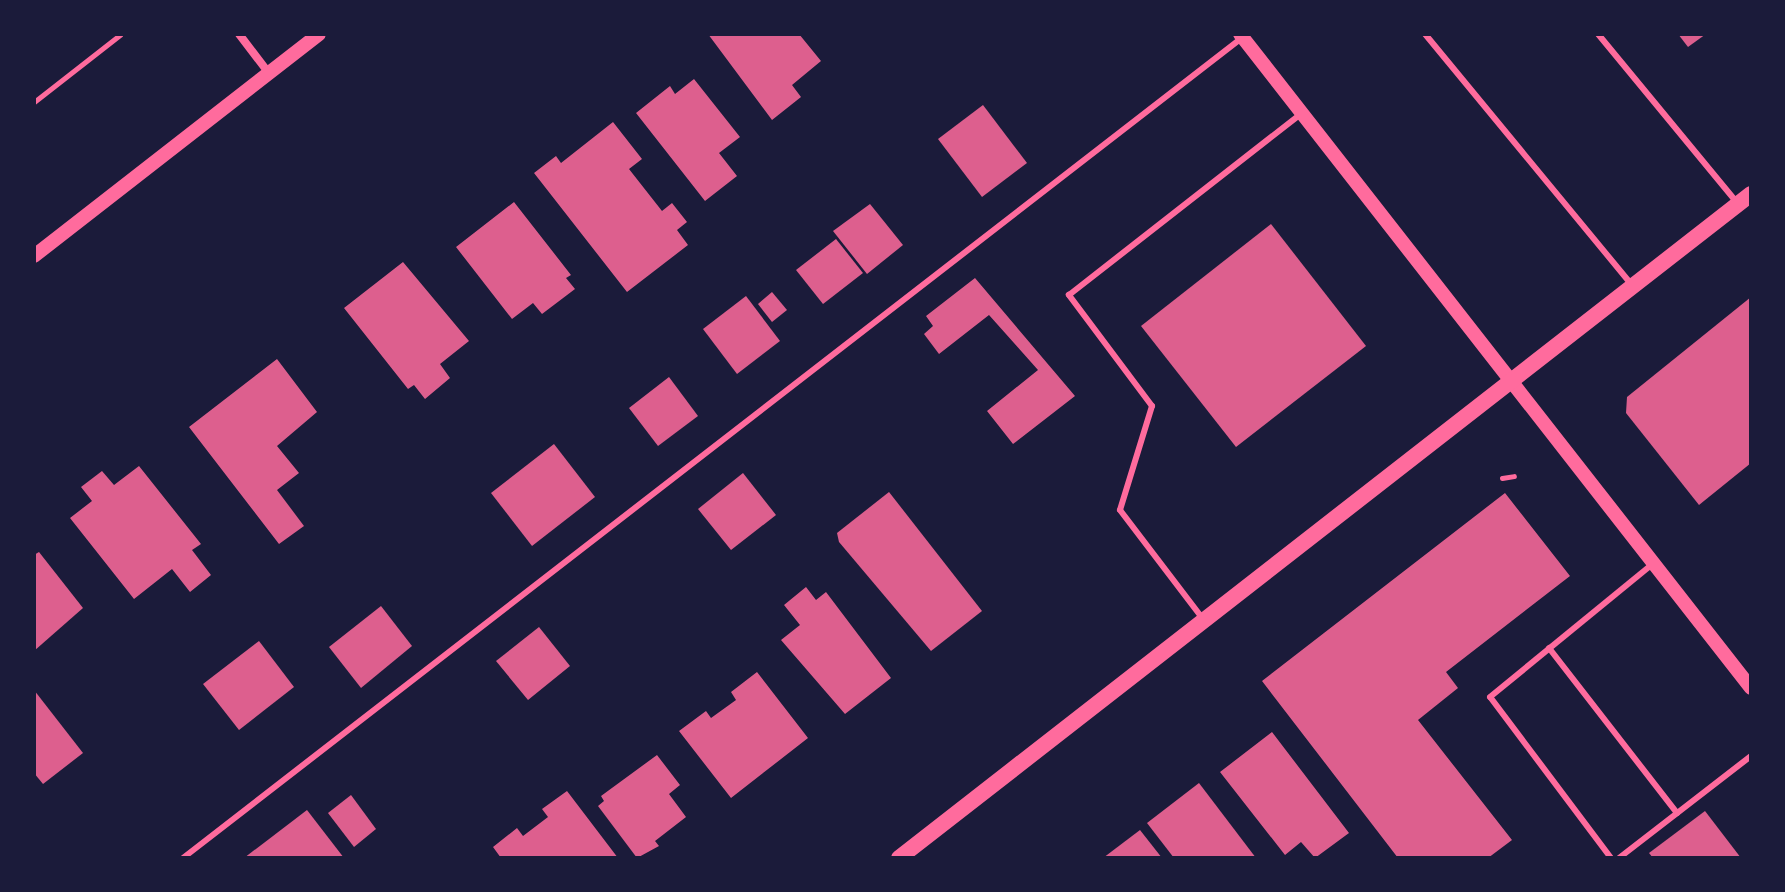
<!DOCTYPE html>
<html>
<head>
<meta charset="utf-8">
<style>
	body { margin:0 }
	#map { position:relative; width:1785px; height:892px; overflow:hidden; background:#1b1b3a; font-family:"Titillium Web",sans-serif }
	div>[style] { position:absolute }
	.building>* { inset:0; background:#dd5f8e }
	.path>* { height:5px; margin:-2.5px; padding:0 2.5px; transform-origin:2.5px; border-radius:2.5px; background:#ff6b9d }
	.service>* { height:6px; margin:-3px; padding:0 3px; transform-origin:3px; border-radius:3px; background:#ff6b9d }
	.minor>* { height:8px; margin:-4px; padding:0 4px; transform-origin:4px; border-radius:4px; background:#ff6b9d }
	.tertiary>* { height:14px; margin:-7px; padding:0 7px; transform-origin:7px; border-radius:7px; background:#ff6b9d }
	.secondary>* { height:16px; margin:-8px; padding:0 8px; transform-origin:8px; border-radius:8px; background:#ff6b9d }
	span { translate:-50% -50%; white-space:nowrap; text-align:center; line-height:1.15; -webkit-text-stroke:6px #1b1b3a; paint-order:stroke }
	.frame { position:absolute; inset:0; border:36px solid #1b1b3a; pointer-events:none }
</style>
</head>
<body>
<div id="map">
	<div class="building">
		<div style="clip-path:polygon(708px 34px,799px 34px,821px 61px,792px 85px,801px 97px,772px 120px)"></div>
		<div style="clip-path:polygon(1678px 34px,1706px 34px,1688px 47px)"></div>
		<div style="clip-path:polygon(694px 79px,740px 137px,719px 153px,737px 176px,705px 201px,636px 113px,670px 86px,675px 94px)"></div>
		<div style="clip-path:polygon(983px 105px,1027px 163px,982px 197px,938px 139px)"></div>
		<div style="clip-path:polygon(613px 122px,642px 159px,629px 169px,662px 211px,672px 203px,687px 222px,677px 230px,688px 245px,627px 292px,534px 173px,556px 156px,561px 163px)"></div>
		<div style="clip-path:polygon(514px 202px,571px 275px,566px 278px,575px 289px,542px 314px,533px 303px,512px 319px,456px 247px)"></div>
		<div style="clip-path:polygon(870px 204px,903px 245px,867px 274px,833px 231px)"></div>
		<div style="clip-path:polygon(1271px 224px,1366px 346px,1236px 447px,1141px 326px)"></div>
		<div style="clip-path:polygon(836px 239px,863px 273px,823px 304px,796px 270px)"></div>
		<div style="clip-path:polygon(403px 262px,469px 341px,440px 364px,450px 378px,425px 399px,414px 385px,408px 389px,344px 308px)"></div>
		<div style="clip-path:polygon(975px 278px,1075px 396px,1013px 444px,987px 411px,1038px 370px,989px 315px,939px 354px,924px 334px,933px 326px,926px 316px)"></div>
		<div style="clip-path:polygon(772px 292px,787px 310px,772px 322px,758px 304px)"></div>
		<div style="clip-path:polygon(746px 296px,780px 341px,737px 374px,703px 329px)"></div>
		<div style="clip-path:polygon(1751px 297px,1751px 463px,1699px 505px,1626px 413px,1627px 397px)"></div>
		<div style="clip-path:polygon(277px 359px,317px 412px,277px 446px,299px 473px,277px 490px,304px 526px,279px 544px,189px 427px)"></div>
		<div style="clip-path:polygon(669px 377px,698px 416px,658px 446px,629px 408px)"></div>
		<div style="clip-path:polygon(554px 444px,595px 497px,532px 546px,491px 493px)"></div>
		<div style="clip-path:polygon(139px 466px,201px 544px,192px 550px,211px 575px,190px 592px,172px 569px,134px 599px,70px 518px,92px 501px,81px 487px,102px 471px,114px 485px)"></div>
		<div style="clip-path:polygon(743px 473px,776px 515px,731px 550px,698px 509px)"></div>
		<div style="clip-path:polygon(889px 492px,982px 611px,931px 651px,839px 542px,837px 533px)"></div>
		<div style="clip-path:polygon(1505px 493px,1570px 576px,1446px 672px,1458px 688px,1418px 720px,1512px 840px,1488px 858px,1398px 858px,1262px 681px)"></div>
		<div style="clip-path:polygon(39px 552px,83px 608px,34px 651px,34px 555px)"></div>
		<div style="clip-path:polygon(806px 587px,816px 600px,826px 592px,891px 678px,845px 714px,781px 640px,800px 625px,784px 605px)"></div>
		<div style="clip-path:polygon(381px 606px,412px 646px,361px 688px,329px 647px)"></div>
		<div style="clip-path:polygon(539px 627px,570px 666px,528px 700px,496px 661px)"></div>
		<div style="clip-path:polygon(259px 641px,294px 687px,239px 730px,203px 684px)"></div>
		<div style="clip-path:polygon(757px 672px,808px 738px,731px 798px,679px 731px,706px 711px,711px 718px,736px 700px,731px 692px)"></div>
		<div style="clip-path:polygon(34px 690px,83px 753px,43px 784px,34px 773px)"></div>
		<div style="clip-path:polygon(1272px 732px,1349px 833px,1315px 858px,1301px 842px,1285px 855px,1220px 772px)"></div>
		<div style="clip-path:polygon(657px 755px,680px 785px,669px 794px,686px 817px,655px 841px,659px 846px,637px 858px,598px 806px,604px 801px,601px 796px)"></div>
		<div style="clip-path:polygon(1199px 783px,1256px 858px,1174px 858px,1147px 823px)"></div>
		<div style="clip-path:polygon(567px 791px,618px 858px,501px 858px,493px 847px,517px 828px,523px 836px,548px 817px,542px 809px)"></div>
		<div style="clip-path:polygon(351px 795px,376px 829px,354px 847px,328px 813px)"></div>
		<div style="clip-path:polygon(307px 810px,344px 858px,244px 858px)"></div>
		<div style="clip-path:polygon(1705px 811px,1741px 858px,1653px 858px,1649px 853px)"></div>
		<div style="clip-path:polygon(1140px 830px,1162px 858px,1103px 858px)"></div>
	</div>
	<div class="path">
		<div style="left:34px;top:102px;width:110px;rotate:-38deg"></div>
		<div style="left:1502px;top:478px;width:12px;rotate:-9deg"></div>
	</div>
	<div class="service">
		<div style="left:1425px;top:34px;width:324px;rotate:50.5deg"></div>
		<div style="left:1598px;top:34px;width:220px;rotate:50.5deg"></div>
		<div style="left:1203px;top:619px;width:137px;rotate:-127.3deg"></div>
		<div style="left:1120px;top:510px;width:109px;rotate:-72.9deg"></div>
		<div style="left:1152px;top:406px;width:139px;rotate:-126.8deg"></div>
		<div style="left:1069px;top:295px;width:296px;rotate:-38deg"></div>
		<div style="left:1549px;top:648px;width:209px;rotate:52.2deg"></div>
		<div style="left:183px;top:858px;width:1341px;rotate:-37.76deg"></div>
		<div style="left:1611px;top:858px;width:201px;rotate:-126.9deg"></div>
		<div style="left:1490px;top:697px;width:212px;rotate:-39.3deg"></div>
		<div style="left:1619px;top:858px;width:167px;rotate:-37.7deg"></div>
	</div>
	<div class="minor">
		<div style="left:239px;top:34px;width:48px;rotate:52.7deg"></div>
	</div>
	<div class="tertiary">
		<div style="left:1240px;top:34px;width:830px;rotate:52deg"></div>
		<div style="left:34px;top:256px;width:361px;rotate:-37.9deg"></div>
	</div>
	<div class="secondary">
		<div style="left:899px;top:858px;width:1080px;rotate:-37.93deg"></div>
	</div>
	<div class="frame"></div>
</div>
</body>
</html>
